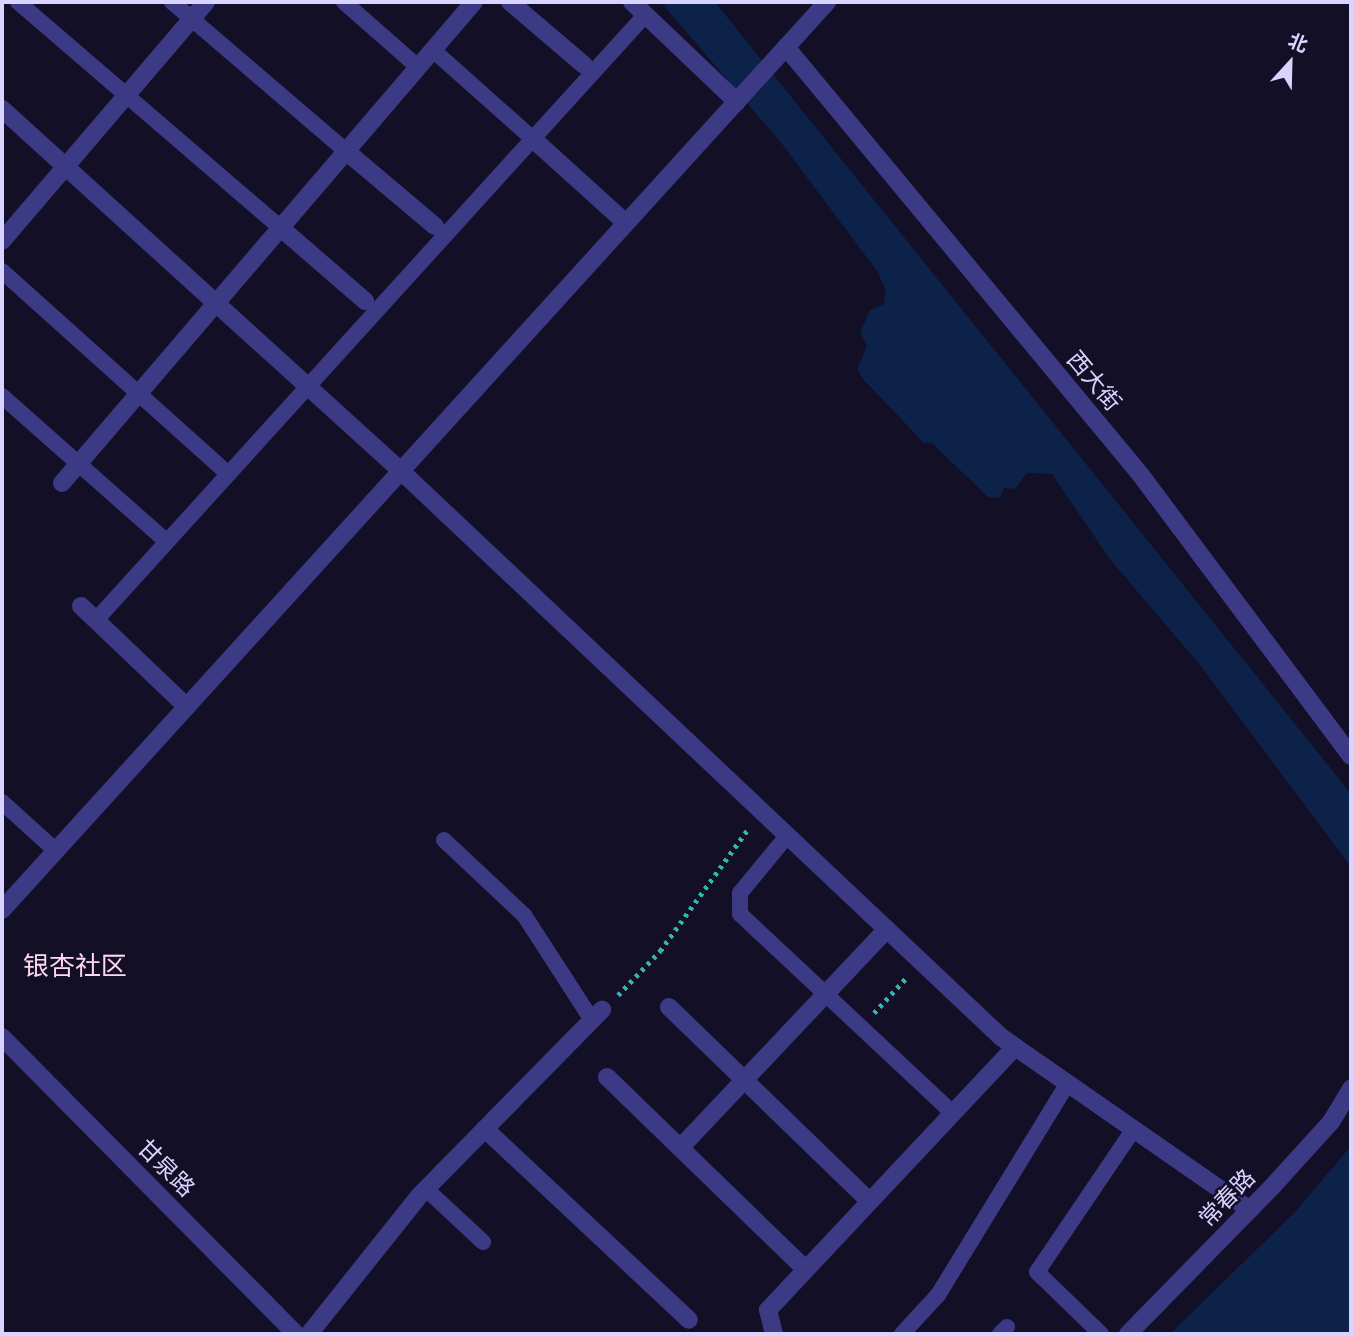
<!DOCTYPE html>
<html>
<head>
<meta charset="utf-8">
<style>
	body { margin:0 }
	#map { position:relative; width:1353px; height:1336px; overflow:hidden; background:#130f26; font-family:"Space Grotesk","Noto Sans SC",sans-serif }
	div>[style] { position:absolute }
	.water>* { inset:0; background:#0c2248 }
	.path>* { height:4.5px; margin-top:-2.25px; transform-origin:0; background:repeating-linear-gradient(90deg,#2fb8b0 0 3.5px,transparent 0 8.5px) }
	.service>* { height:16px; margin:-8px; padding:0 8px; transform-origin:8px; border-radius:8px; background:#3d3a85 }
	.minor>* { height:18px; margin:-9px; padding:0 9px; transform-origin:9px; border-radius:9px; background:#3d3a85 }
	.tertiary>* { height:18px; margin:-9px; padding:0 9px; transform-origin:9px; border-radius:9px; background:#3d3a85 }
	span { translate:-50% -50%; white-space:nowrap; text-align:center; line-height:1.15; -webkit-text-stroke:5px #130f26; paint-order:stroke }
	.street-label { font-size:23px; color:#d9d4ff }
	.quarter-label { font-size:26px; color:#ffd6f0 }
	.frame { position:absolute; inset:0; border:4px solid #d9d4ff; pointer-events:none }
	.north { position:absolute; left:1255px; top:28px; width:70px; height:70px; -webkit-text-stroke:5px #130f26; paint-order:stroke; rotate:22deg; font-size:19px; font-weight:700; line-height:28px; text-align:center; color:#d9d4ff }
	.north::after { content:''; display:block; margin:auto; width:24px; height:32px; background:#d9d4ff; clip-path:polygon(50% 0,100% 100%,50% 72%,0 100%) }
</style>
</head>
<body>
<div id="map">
	<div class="water">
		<div style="clip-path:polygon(661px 2px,715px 2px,1344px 785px,1351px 795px,1351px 867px,1200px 665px,1109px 558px,1052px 474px,1027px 473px,1015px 489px,1004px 488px,1000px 498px,988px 497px,932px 443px,924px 443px,864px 380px,857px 370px,867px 346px,860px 333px,870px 310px,884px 304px,886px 291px,877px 271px,782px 144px)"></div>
		<div style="clip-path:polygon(1351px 1146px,1351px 1334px,1170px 1334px,1295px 1212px)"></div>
	</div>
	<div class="path">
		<div style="left:618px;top:995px;width:61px;rotate:-46.3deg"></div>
		<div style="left:660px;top:951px;width:150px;rotate:-54.2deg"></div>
		<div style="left:874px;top:1013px;width:47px;rotate:-47.6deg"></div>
	</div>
	<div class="service">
		<div style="left:18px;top:2px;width:348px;rotate:40.7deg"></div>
		<div style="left:172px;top:2px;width:230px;rotate:40.6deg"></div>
		<div style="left:344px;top:2px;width:98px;rotate:41.3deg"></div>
		<div style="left:433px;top:50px;width:134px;rotate:41.7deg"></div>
		<div style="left:2px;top:271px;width:304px;rotate:41.9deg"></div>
		<div style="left:2px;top:396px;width:220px;rotate:41.5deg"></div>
		<div style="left:96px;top:620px;width:818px;rotate:-47.77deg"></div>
		<div style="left:2px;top:802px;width:73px;rotate:42.2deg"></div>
		<div style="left:787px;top:836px;width:74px;rotate:129.5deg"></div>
		<div style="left:740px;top:893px;width:21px;rotate:90deg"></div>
		<div style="left:740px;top:914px;width:291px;rotate:43.1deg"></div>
		<div style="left:444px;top:840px;width:110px;rotate:43.2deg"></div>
		<div style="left:524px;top:915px;width:125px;rotate:57.1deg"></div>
		<div style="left:426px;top:1189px;width:78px;rotate:42.9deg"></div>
		<div style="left:902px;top:1334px;width:53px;rotate:-47.3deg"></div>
		<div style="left:938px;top:1295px;width:249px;rotate:-58.5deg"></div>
		<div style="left:1000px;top:1334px;width:10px;rotate:-45deg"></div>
		<div style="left:1101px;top:1334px;width:89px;rotate:-135.9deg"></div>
		<div style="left:1037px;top:1272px;width:173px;rotate:-55.9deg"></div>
	</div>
	<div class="minor">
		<div style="left:510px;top:2px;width:97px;rotate:40.4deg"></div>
		<div style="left:632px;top:2px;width:145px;rotate:43.6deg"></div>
		<div style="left:786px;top:47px;width:555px;rotate:50.34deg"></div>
		<div style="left:1140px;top:474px;width:352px;rotate:53.2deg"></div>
		<div style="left:2px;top:109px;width:539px;rotate:42.22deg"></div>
		<div style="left:401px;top:471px;width:825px;rotate:43.33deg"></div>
		<div style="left:1001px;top:1037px;width:303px;rotate:34.8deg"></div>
		<div style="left:533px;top:139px;width:125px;rotate:42.1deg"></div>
		<div style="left:347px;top:152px;width:115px;rotate:40.1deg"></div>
		<div style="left:282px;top:229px;width:110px;rotate:40.9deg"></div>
		<div style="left:2px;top:241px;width:314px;rotate:-49.5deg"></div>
		<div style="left:62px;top:483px;width:633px;rotate:-49.42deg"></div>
		<div style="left:81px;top:606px;width:146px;rotate:43.6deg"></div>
		<div style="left:669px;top:1007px;width:279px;rotate:44.1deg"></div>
		<div style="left:607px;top:1077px;width:276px;rotate:44.1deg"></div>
		<div style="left:485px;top:1129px;width:279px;rotate:43.1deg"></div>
		<div style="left:680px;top:1148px;width:301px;rotate:-46.6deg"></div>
		<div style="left:309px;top:1334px;width:178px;rotate:-51.4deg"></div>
		<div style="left:420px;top:1195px;width:260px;rotate:-45.5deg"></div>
		<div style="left:774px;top:1334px;width:25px;rotate:-104deg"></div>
		<div style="left:768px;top:1310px;width:361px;rotate:-46.8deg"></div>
		<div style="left:1128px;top:1334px;width:206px;rotate:-45.6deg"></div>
		<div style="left:1272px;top:1187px;width:88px;rotate:-47.8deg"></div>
		<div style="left:1331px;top:1122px;width:39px;rotate:-59deg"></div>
	</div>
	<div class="tertiary">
		<div style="left:2px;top:910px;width:1227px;rotate:-47.74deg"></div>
		<div style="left:2px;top:1037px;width:418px;rotate:45.3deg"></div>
	</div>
	<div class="street-label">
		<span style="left:1094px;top:381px;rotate:50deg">西大街</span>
		<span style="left:166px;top:1168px;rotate:45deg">甘泉路</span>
		<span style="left:1227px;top:1198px;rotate:-46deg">常春路</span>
	</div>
	<div class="quarter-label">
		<span style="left:75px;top:967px">银杏社区</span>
	</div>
	<div class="frame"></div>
	<div class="north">北</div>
</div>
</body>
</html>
